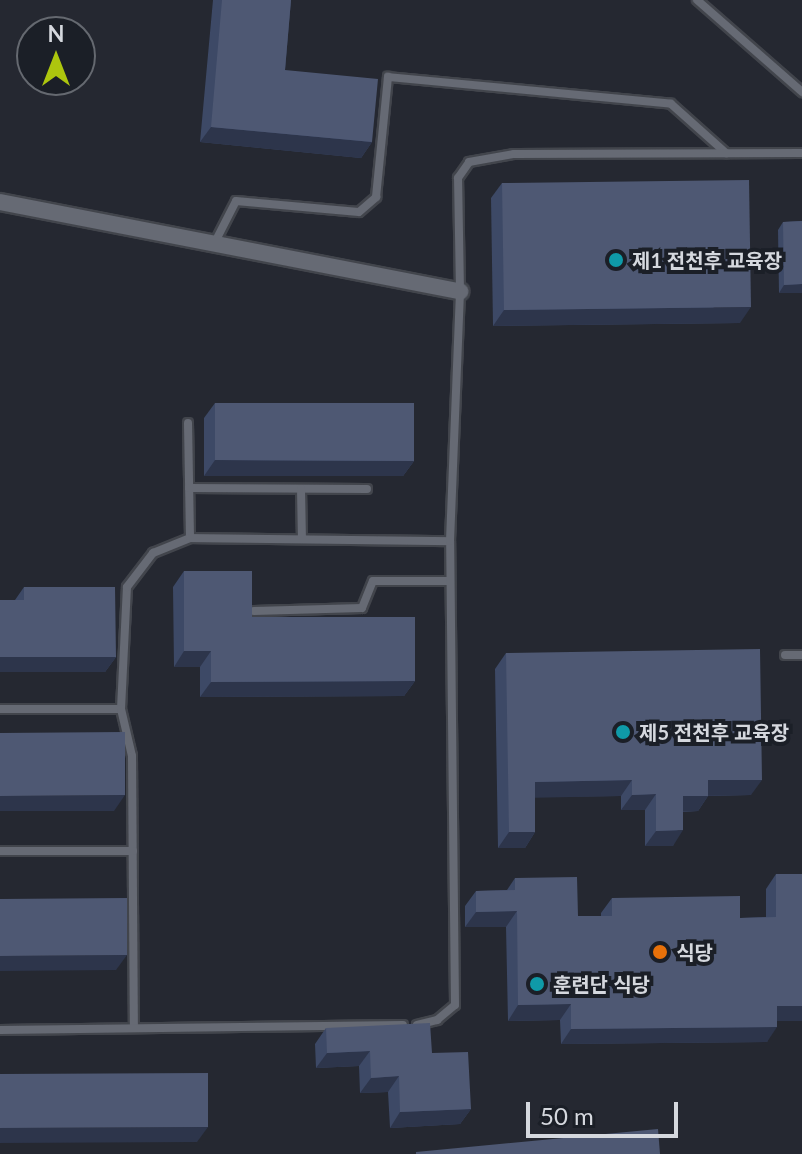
<!DOCTYPE html>
<html>
<head>
<meta charset="utf-8">
<style>
	body { margin:0 }
	#map { position:relative; width:802px; height:1154px; overflow:hidden; background:#252831; font-family:Lato,"Noto Sans KR",sans-serif }
	div>[style] { position:absolute }
	.roads { filter:drop-shadow(2px 0 #42454c) drop-shadow(-2px 0 #42454c) drop-shadow(0 2px #42454c) drop-shadow(0 -2px #42454c) }
	.service>* { height:8px; margin:-4px; padding:0 4px; transform-origin:4px; border-radius:4px; background:#666a74 }
	.minor>* { height:16px; margin:-8px; padding:0 8px; transform-origin:8px; border-radius:8px; background:#666a74 }
	.wall>* { inset:0; background:#3d4966 }
	.shaded-wall>* { inset:0; background:#2d354b }
	.building>* { inset:0; background:#4e5873 }
	.dots>* { width:22px; height:22px; translate:-50% -50%; box-sizing:border-box; border:4px solid #1b1f27; border-radius:50% }
	span { translate:-50% -50%; white-space:nowrap; text-align:center; line-height:1.15; -webkit-text-stroke:8px #1b1f27; paint-order:stroke }
	.poi-label { font-size:20px; color:#d5d8de; font-weight:700 }
	.left { translate:0 -50%; text-align:left }
	.north { position:absolute; left:16px; top:16px; width:80px; height:80px; box-sizing:border-box; background:#1b1f27; border:2px solid #656970; border-radius:50%; rotate:0deg; font-size:22px; font-weight:700; line-height:32px; text-align:center; color:#d5d8de }
	.north::after { content:''; display:block; margin:auto; width:28px; height:36px; background:#adc60e; clip-path:polygon(50% 0,100% 100%,50% 72%,0 100%) }
	.scale { position:absolute; left:526px; top:1102px; width:152px; height:36px; box-sizing:border-box; border:4px solid #d5d8de; border-top:0; padding-left:10px; font-size:24px; line-height:28px; white-space:nowrap; color:#d5d8de; -webkit-text-stroke:6px #1b1f27; paint-order:stroke }
</style>
</head>
<body>
<div id="map">
	<div class="roads">
		<div class="service">
			<div style="left:697px;top:0;width:140px;rotate:41.2deg"></div>
			<div style="left:214px;top:244px;width:48px;rotate:-62.9deg"></div>
			<div style="left:236px;top:201px;width:123px;rotate:5.1deg"></div>
			<div style="left:359px;top:212px;width:23px;rotate:-41deg"></div>
			<div style="left:376px;top:197px;width:121px;rotate:-84.3deg"></div>
			<div style="left:388px;top:77px;width:284px;rotate:5.4deg"></div>
			<div style="left:671px;top:104px;width:74px;rotate:41.7deg"></div>
			<div style="left:188px;top:423px;width:115px;rotate:89deg"></div>
			<div style="left:189px;top:488px;width:178px;rotate:0.3deg"></div>
			<div style="left:301px;top:489px;width:50px;rotate:88.9deg"></div>
			<div style="left:254px;top:611px;width:108px;rotate:-1.6deg"></div>
			<div style="left:362px;top:608px;width:29px;rotate:-68deg"></div>
			<div style="left:373px;top:581px;width:77px"></div>
			<div style="left:785px;top:655px;width:17px"></div>
			<div style="left:0;top:709px;width:121px"></div>
			<div style="left:121px;top:709px;width:122px;rotate:-87.2deg"></div>
			<div style="left:127px;top:587px;width:43px;rotate:-52.6deg"></div>
			<div style="left:153px;top:553px;width:40px;rotate:-22deg"></div>
			<div style="left:190px;top:538px;width:260px;rotate:0.7deg"></div>
			<div style="left:121px;top:709px;width:48px;rotate:76.8deg"></div>
			<div style="left:132px;top:756px;width:269px;rotate:89.6deg"></div>
			<div style="left:0;top:851px;width:133px"></div>
			<div style="left:417px;top:1025px;width:21px;rotate:-14deg"></div>
			<div style="left:437px;top:1020px;width:23px;rotate:-40deg"></div>
			<div style="left:455px;top:1005px;width:464px;rotate:-90.6deg"></div>
			<div style="left:450px;top:541px;width:250px;rotate:-87.7deg"></div>
			<div style="left:460px;top:291px;width:113px;rotate:-91deg"></div>
			<div style="left:458px;top:178px;width:19px;rotate:-55deg"></div>
			<div style="left:469px;top:162px;width:46px;rotate:-10.1deg"></div>
			<div style="left:514px;top:154px;width:288px;rotate:-0.2deg"></div>
			<div style="left:0;top:1030px;width:403px;rotate:-0.7deg"></div>
		</div>
		<div class="minor">
			<div style="left:0;top:202px;width:469px;rotate:11deg"></div>
		</div>
	</div>
	<div class="wall">
		<div style="clip-path:polygon(213px 0,291px 0,285px 70px,372px 142px,361px 158px,200px 142px)"></div>
		<div style="clip-path:polygon(502px 183px,740px 323px,493px 326px,491px 198px)"></div>
		<div style="clip-path:polygon(802px 221px,802px 293px,779px 293px,778px 230px,783px 222px)"></div>
		<div style="clip-path:polygon(215px 403px,414px 461px,403px 476px,204px 476px,204px 418px)"></div>
		<div style="clip-path:polygon(184px 571px,252px 617px,415px 681px,404px 696px,200px 697px,200px 667px,174px 667px,173px 587px)"></div>
		<div style="clip-path:polygon(24px 587px,116px 657px,105px 672px,0 672px,0 600px,15px 600px)"></div>
		<div style="clip-path:polygon(506px 653px,751px 795px,708px 796px,698px 811px,683px 812px,673px 846px,645px 846px,645px 810px,621px 810px,621px 796px,535px 797px,535px 832px,525px 848px,498px 848px,495px 669px)"></div>
		<div style="clip-path:polygon(776px 874px,802px 1021px,777px 1021px,767px 1042px,561px 1044px,560px 1020px,508px 1021px,506px 927px,465px 927px,465px 906px,476px 891px,507px 890px,515px 878px,578px 916px,601px 916px,601px 913px,612px 898px,740px 918px,766px 917px,766px 889px)"></div>
		<div style="clip-path:polygon(326px 1028px,432px 1053px,471px 1109px,460px 1124px,390px 1128px,388px 1092px,360px 1093px,359px 1066px,316px 1068px,315px 1044px)"></div>
	</div>
	<div class="shaded-wall">
		<div style="clip-path:polygon(211px 127px,372px 142px,361px 158px,200px 142px)"></div>
		<div style="clip-path:polygon(802px 284px,802px 293px,779px 293px,784px 285px)"></div>
		<div style="clip-path:polygon(751px 307px,740px 323px,493px 326px,504px 310px)"></div>
		<div style="clip-path:polygon(215px 460px,414px 461px,403px 476px,204px 476px)"></div>
		<div style="clip-path:polygon(184px 651px,211px 651px,200px 667px,174px 667px)"></div>
		<div style="clip-path:polygon(0 657px,116px 657px,105px 672px,0 672px)"></div>
		<div style="clip-path:polygon(415px 681px,404px 696px,200px 697px,211px 682px)"></div>
		<div style="clip-path:polygon(632px 780px,621px 796px,524px 798px,535px 782px)"></div>
		<div style="clip-path:polygon(708px 780px,762px 780px,751px 795px,697px 796px)"></div>
		<div style="clip-path:polygon(656px 794px,645px 810px,621px 810px,632px 795px)"></div>
		<div style="clip-path:polygon(125px 795px,114px 811px,0 811px,0 796px)"></div>
		<div style="clip-path:polygon(683px 796px,708px 796px,698px 811px,672px 812px)"></div>
		<div style="clip-path:polygon(683px 830px,673px 846px,645px 846px,656px 831px)"></div>
		<div style="clip-path:polygon(509px 832px,535px 832px,525px 848px,498px 848px)"></div>
		<div style="clip-path:polygon(517px 911px,506px 927px,465px 927px,476px 912px)"></div>
		<div style="clip-path:polygon(127px 955px,116px 970px,0 971px,0 956px)"></div>
		<div style="clip-path:polygon(571px 1004px,560px 1020px,508px 1021px,518px 1005px)"></div>
		<div style="clip-path:polygon(777px 1006px,802px 1006px,802px 1021px,766px 1021px)"></div>
		<div style="clip-path:polygon(777px 1027px,767px 1042px,561px 1044px,571px 1029px)"></div>
		<div style="clip-path:polygon(370px 1051px,359px 1066px,316px 1068px,327px 1053px)"></div>
		<div style="clip-path:polygon(399px 1076px,388px 1092px,360px 1093px,371px 1078px)"></div>
		<div style="clip-path:polygon(471px 1109px,460px 1124px,390px 1128px,400px 1112px)"></div>
		<div style="clip-path:polygon(208px 1127px,197px 1142px,0 1143px,0 1128px)"></div>
	</div>
	<div class="building">
		<div style="clip-path:polygon(222px 0,291px 0,285px 70px,378px 79px,372px 142px,211px 127px)"></div>
		<div style="clip-path:polygon(749px 180px,751px 307px,504px 310px,502px 183px)"></div>
		<div style="clip-path:polygon(802px 221px,802px 284px,784px 285px,783px 222px)"></div>
		<div style="clip-path:polygon(215px 403px,414px 403px,414px 461px,215px 460px)"></div>
		<div style="clip-path:polygon(184px 571px,252px 571px,252px 617px,415px 617px,415px 681px,211px 682px,211px 651px,184px 651px)"></div>
		<div style="clip-path:polygon(24px 587px,115px 587px,116px 657px,0 657px,0 600px,24px 600px)"></div>
		<div style="clip-path:polygon(760px 649px,762px 780px,708px 780px,708px 796px,683px 796px,683px 830px,656px 831px,656px 794px,632px 795px,632px 780px,535px 782px,535px 832px,509px 832px,506px 653px)"></div>
		<div style="clip-path:polygon(125px 732px,125px 795px,0 796px,0 733px)"></div>
		<div style="clip-path:polygon(776px 874px,802px 874px,802px 1006px,777px 1006px,777px 1027px,571px 1029px,571px 1004px,518px 1005px,517px 911px,476px 912px,476px 891px,515px 890px,515px 878px,577px 877px,578px 916px,612px 916px,612px 898px,740px 896px,740px 918px,776px 917px)"></div>
		<div style="clip-path:polygon(127px 898px,127px 955px,0 956px,0 899px)"></div>
		<div style="clip-path:polygon(430px 1023px,432px 1053px,468px 1052px,471px 1109px,400px 1112px,399px 1076px,371px 1078px,370px 1051px,327px 1053px,326px 1028px)"></div>
		<div style="clip-path:polygon(208px 1073px,208px 1127px,0 1128px,0 1074px)"></div>
		<div style="clip-path:polygon(658px 1129px,660px 1154px,416px 1154px,416px 1152px)"></div>
	</div>
	<div class="dots">
		<div style="left:616px;top:260px;background:#0f9aa8"></div>
		<div style="left:623px;top:732px;background:#0f9aa8"></div>
		<div style="left:660px;top:952px;background:#e8710a"></div>
		<div style="left:537px;top:984px;background:#0f9aa8"></div>
	</div>
	<div class="poi-label">
		<span class="left" style="left:632px;top:260px">제1 전천후 교육장</span>
		<span class="left" style="left:639px;top:732px">제5 전천후 교육장</span>
		<span class="left" style="left:676px;top:952px">식당</span>
		<span class="left" style="left:553px;top:984px">훈련단 식당</span>
	</div>
	<div class="north">N</div>
	<div class="scale">50 m</div>
</div>
</body>
</html>
